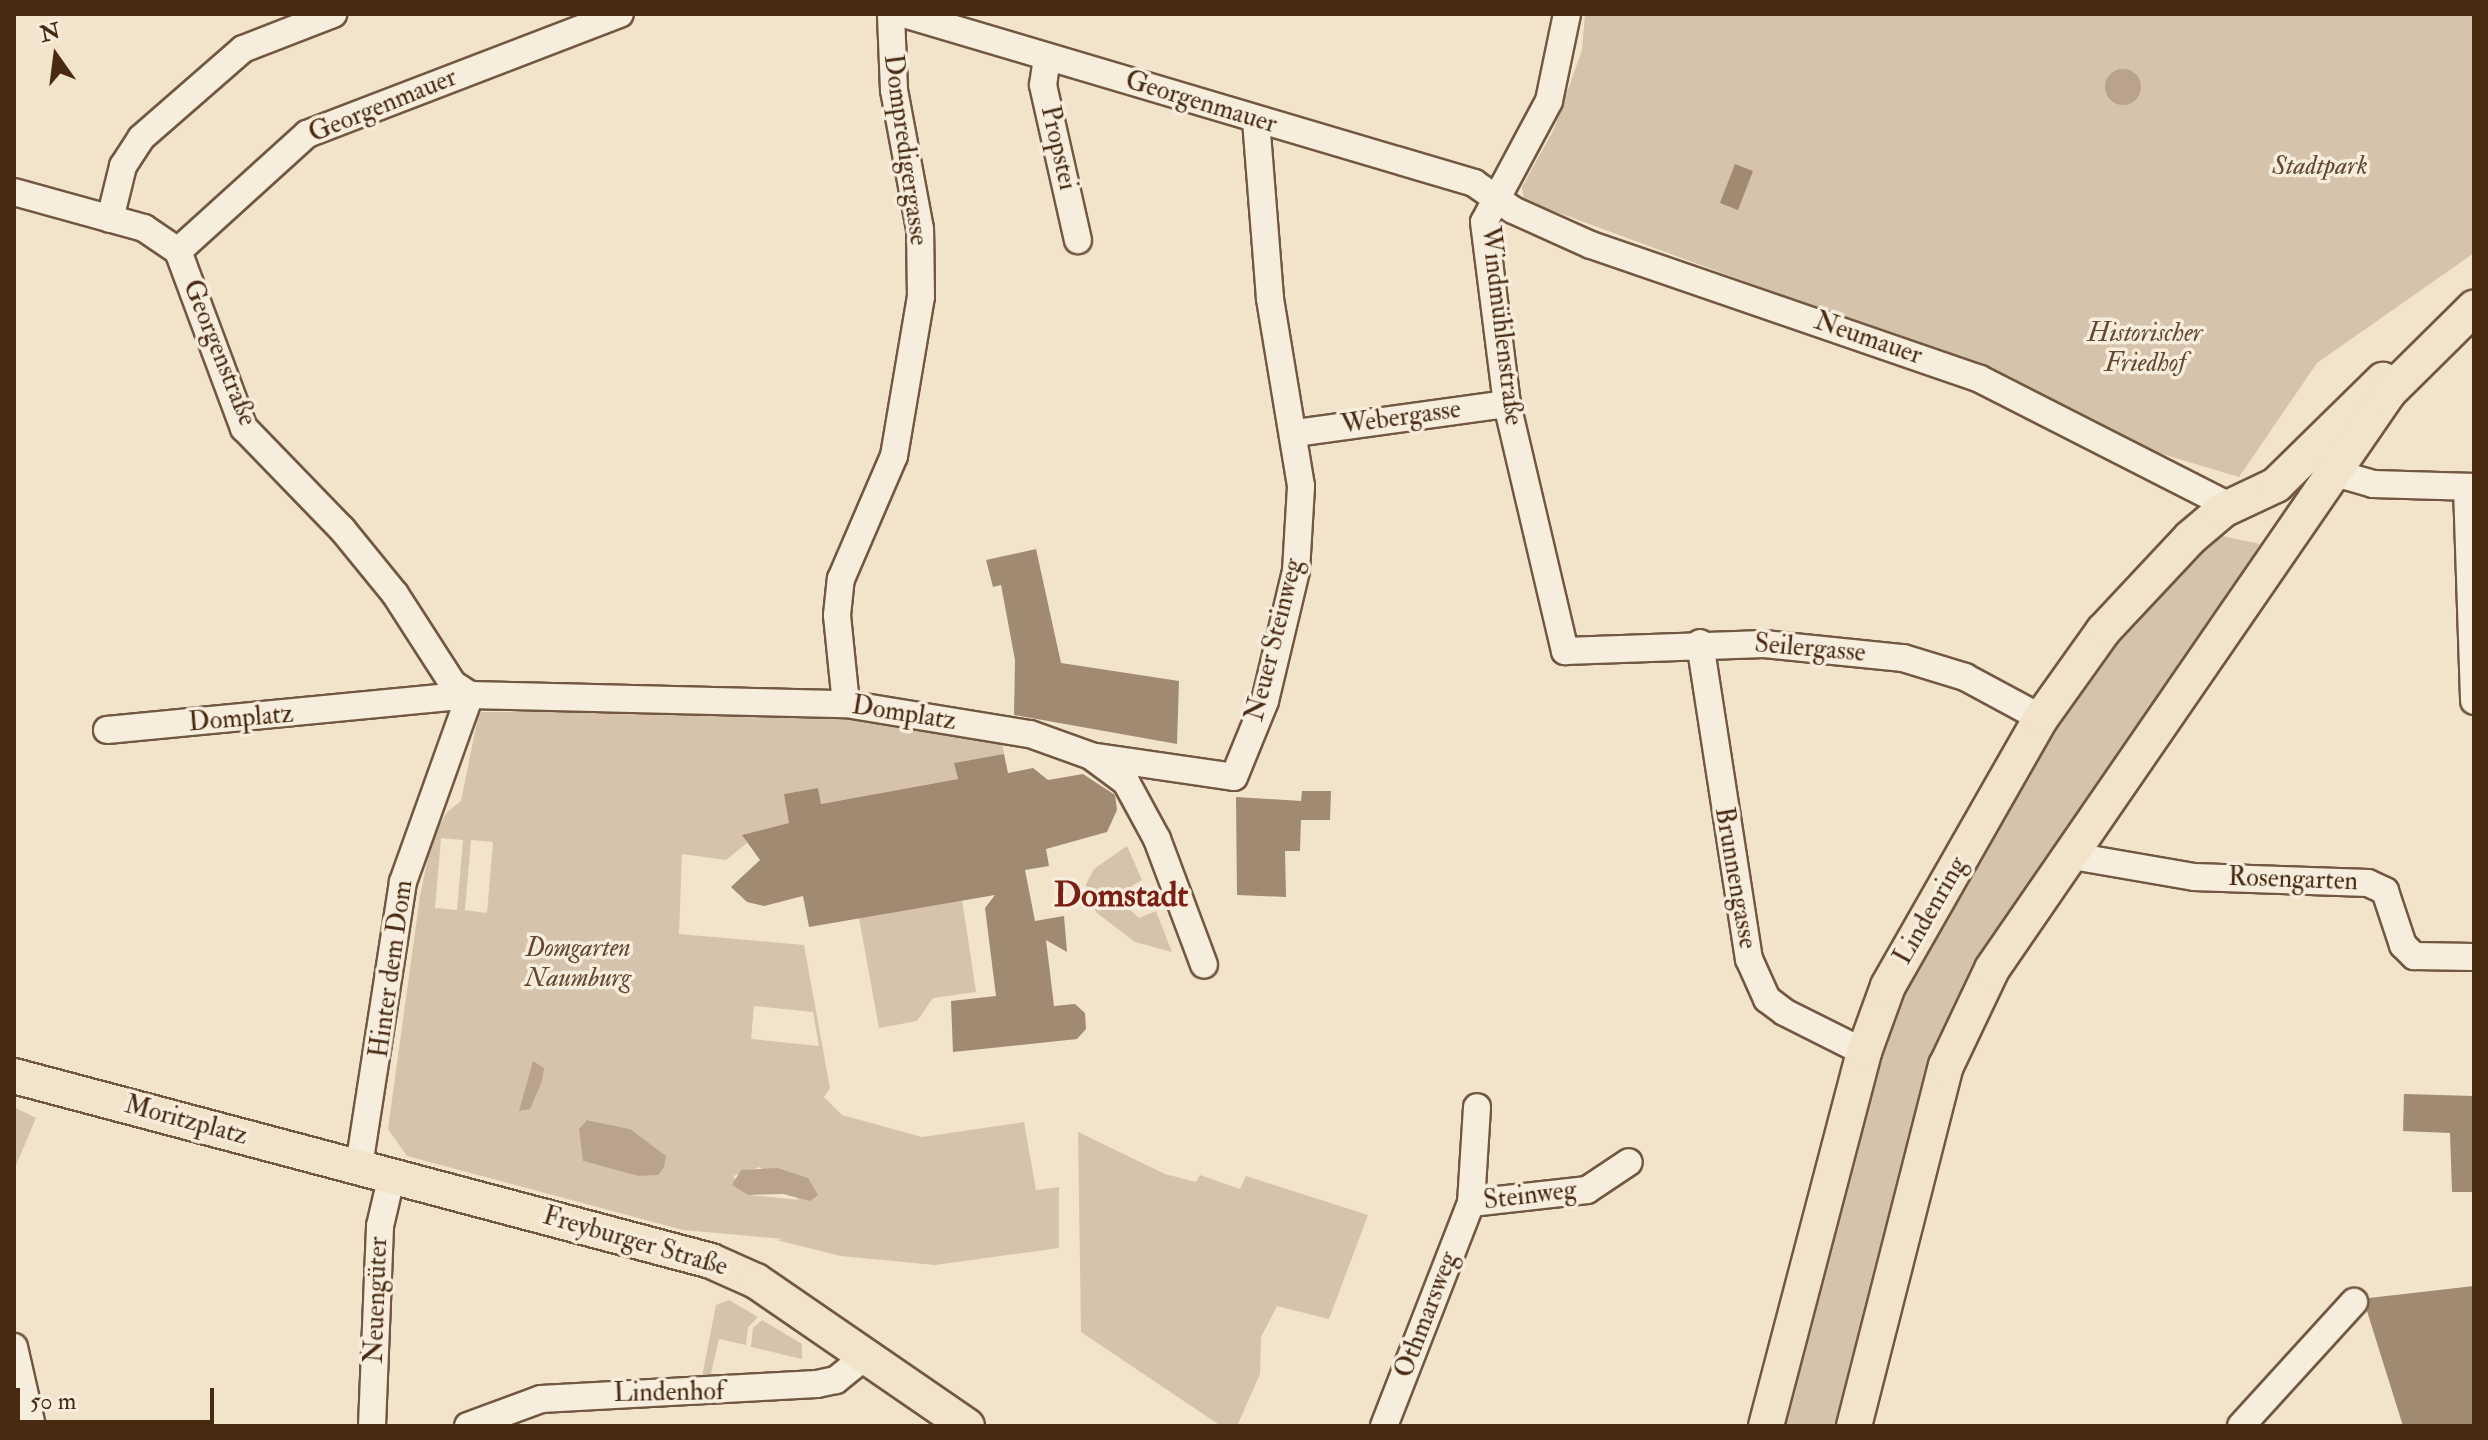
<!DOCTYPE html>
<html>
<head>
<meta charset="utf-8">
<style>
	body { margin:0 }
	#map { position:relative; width:2488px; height:1440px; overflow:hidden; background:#f2e3cb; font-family:"IM FELL Double Pica",serif }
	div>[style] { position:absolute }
	.green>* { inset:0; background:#d5c4ab }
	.water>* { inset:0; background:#b8a48c }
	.round { border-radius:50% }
	.building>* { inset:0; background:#a08a72 }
	.roads { filter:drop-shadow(2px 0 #725840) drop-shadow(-2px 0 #725840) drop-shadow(0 2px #725840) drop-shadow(0 -2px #725840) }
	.minor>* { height:26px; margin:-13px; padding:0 13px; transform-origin:13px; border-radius:13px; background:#f7eddd }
	.major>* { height:34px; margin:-17px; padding:0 17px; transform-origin:17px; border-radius:17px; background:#f2e3cb }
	span { translate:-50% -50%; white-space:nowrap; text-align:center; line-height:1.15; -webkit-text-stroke:7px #f7eddd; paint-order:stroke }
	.street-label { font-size:26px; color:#482a11 }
	.park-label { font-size:26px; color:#644930; font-style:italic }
	.district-label { font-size:34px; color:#7a1f14; font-weight:700 }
	.frame { position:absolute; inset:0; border:16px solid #482a11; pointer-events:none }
	.north { position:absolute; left:16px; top:16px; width:80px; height:80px; -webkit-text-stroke:6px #f7eddd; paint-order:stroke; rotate:346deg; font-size:22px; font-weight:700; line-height:32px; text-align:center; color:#482a11 }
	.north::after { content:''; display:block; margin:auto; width:28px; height:36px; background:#482a11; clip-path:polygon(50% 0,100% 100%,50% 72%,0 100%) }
	.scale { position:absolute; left:16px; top:1388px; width:198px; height:36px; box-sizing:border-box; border:4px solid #482a11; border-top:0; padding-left:10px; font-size:24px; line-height:28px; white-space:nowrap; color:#482a11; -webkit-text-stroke:6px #f7eddd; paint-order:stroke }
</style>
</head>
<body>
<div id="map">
	<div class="green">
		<div style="clip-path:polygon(1585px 14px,2474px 14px,2474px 253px,2317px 363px,2239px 477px,2105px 437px,1983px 369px,1524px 200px,1522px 187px,1554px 129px,1582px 50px)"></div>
		<div style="clip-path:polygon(2213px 534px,2260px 544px,1969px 981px,1845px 1426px,1776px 1426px,1892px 1004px,2024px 768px,2105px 649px)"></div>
		<div style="clip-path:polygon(evenodd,479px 712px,848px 712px,1002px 741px,1004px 754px,955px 763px,958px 779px,821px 804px,818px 788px,785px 794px,792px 835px,752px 842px,745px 834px,747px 843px,726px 860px,682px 854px,679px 934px,804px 945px,830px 1088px,824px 1097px,842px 1115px,922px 1137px,1024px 1122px,1036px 1190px,1059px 1187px,1059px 1248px,935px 1265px,841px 1256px,776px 1240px,784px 1239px,683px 1230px,407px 1156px,388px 1129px,420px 896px,431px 842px,447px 812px,461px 801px,479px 712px,441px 838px,463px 840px,457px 910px,435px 908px,441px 838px,479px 712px,471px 840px,493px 842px,487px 913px,465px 910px,471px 840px,479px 712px,754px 1006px,813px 1012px,819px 1046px,751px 1039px,754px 1006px,479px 712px,587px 1120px,630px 1129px,638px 1176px,583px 1161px,587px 1120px,479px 712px,760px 1167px,799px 1200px,748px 1195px,733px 1176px,760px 1167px)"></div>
		<div style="clip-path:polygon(1127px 846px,1142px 880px,1124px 891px,1123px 903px,1139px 918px,1156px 911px,1172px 952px,1135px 942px,1097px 913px,1088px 898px,1086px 884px,1094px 869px)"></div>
		<div style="clip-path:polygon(962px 899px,976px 992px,933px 998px,917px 1021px,879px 1028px,859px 918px)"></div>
		<div style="clip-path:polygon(14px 1107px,36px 1118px,14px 1170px)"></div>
		<div style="clip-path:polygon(1078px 1132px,1165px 1174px,1196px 1182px,1200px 1175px,1240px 1189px,1246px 1176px,1368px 1215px,1329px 1319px,1277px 1306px,1261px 1337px,1260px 1374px,1237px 1426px,1221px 1426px,1081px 1332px)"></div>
		<div style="clip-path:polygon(729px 1300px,758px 1317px,748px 1327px,746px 1345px,719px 1339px,709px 1382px,701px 1382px,716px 1305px)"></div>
		<div style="clip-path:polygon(762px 1320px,802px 1344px,802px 1359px,751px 1347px,753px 1328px)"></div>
	</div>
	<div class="water">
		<div class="round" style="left:2105px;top:69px;width:36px;height:36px"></div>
		<div style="clip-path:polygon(533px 1061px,544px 1068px,542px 1081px,530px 1109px,519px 1111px)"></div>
		<div style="clip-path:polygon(587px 1120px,630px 1129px,666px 1156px,664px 1167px,658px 1175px,638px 1176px,583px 1161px,579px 1129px)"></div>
		<div style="clip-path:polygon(777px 1168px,808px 1178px,818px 1195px,810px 1201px,783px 1194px,748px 1195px,732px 1185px,741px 1170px)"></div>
	</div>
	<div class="building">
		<div style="clip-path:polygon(1735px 164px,1753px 171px,1738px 210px,1720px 203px)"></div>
		<div style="clip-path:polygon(1036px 549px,1061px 663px,1179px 681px,1177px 744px,1014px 715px,1015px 660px,1001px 585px,993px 587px,986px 560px)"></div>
		<div style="clip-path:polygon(1004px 754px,1008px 773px,1033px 768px,1048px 780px,1083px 774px,1115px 795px,1117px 810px,1107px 832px,1046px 849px,1049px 866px,1025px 870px,1035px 921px,1064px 916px,1067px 952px,1046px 940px,1054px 1006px,1075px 1004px,1085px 1013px,1086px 1029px,1077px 1039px,953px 1052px,951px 1001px,996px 996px,985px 908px,995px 895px,809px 927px,803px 896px,764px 906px,747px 902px,731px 887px,760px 860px,742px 835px,789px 823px,784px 794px,818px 788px,821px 804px,958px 779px,954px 763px)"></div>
		<div style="clip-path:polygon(1302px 791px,1331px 791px,1330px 820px,1301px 820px,1300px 851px,1285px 851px,1286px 897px,1237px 895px,1236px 797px,1301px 801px)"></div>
		<div style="clip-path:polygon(2404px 1094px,2474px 1096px,2474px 1192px,2452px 1192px,2450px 1133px,2403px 1131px)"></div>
		<div style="clip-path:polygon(2474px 1286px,2474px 1426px,2403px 1426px,2367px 1311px,2369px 1298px)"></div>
	</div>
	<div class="roads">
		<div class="minor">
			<div style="left:904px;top:14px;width:595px;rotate:16.51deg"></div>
			<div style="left:1474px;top:183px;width:47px;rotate:34.7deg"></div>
			<div style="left:1513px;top:210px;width:85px;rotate:24.2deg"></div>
			<div style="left:1591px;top:245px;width:411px;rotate:19deg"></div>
			<div style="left:1980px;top:379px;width:282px;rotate:27deg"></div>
			<div style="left:1567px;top:14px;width:89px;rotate:101.7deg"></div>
			<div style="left:1549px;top:101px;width:137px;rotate:118.2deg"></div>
			<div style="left:1484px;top:222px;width:183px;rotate:82.8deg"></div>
			<div style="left:1507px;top:404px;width:254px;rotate:76.8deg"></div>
			<div style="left:1565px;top:651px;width:199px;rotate:-2deg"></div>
			<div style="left:1764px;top:644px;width:140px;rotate:5.8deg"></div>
			<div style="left:1903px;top:658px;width:65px;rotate:17deg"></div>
			<div style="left:1965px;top:677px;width:86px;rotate:28.3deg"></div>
			<div style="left:1047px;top:57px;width:28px;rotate:98deg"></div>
			<div style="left:1043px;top:85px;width:159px;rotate:77.3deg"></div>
			<div style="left:14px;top:192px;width:135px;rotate:15.5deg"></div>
			<div style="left:144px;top:228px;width:41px;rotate:34.1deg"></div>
			<div style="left:178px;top:251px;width:189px;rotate:69.6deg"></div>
			<div style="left:244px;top:428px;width:141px;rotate:45.9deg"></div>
			<div style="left:342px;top:529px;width:84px;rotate:50.8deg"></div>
			<div style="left:395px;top:594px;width:107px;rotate:57.2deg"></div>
			<div style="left:453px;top:684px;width:20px;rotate:33deg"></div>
			<div style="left:110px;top:219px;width:55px;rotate:-76.2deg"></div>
			<div style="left:123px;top:166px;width:33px;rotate:-57deg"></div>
			<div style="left:141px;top:138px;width:135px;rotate:-41.1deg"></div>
			<div style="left:243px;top:49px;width:97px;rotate:-21.3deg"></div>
			<div style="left:178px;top:251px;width:174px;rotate:-42.2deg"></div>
			<div style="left:307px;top:134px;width:335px;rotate:-21deg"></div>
			<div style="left:1295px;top:433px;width:214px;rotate:-7.8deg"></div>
			<div style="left:2335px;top:473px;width:40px;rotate:16deg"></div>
			<div style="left:2373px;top:484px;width:101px;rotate:1.7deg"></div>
			<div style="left:2467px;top:487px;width:214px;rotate:88.1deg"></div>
			<div style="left:1700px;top:643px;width:320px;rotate:81.2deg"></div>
			<div style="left:1749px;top:959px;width:44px;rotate:65.8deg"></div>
			<div style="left:1767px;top:999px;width:21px;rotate:37deg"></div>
			<div style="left:1784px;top:1012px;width:89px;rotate:26.6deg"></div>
			<div style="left:846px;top:704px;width:89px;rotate:-95.8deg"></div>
			<div style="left:837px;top:615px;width:36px;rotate:-84deg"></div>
			<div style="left:841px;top:579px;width:134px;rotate:-66.7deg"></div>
			<div style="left:894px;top:456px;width:161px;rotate:-80.4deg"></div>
			<div style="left:921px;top:297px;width:68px;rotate:-90.8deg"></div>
			<div style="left:920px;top:229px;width:141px;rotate:-100.6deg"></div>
			<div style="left:894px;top:90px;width:76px;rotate:-92.3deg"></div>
			<div style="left:107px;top:730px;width:365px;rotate:-5.5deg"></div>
			<div style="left:470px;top:695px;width:376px;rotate:1.4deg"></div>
			<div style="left:846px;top:704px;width:186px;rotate:9.3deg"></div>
			<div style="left:1030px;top:734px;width:65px;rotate:19.8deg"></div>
			<div style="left:1091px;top:756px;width:44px;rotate:36.6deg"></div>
			<div style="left:1126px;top:782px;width:65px;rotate:61.5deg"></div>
			<div style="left:1157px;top:839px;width:134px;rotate:69.5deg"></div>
			<div style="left:1097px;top:757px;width:138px;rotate:8.3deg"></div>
			<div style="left:1234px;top:777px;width:82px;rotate:-67.8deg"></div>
			<div style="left:1265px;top:701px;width:134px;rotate:-76.6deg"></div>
			<div style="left:1296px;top:571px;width:85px;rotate:-86.6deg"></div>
			<div style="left:1301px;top:486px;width:191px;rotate:-99.4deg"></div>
			<div style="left:1270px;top:298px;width:179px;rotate:-94.5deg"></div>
			<div style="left:2067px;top:855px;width:129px;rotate:9.8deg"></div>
			<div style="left:2194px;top:877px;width:174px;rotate:2deg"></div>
			<div style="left:2368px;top:883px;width:19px;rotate:25deg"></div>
			<div style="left:2385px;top:891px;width:57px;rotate:71.6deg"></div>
			<div style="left:2403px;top:945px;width:16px;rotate:45deg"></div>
			<div style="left:2414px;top:956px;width:60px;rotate:1deg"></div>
			<div style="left:359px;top:1166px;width:287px;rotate:-81.2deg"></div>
			<div style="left:403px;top:882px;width:199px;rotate:-70.3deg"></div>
			<div style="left:1471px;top:1203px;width:117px;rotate:-6.4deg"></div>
			<div style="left:1587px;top:1190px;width:50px;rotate:-33.7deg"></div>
			<div style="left:14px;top:1347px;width:81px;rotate:77.2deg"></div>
			<div style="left:372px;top:1426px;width:200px;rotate:-87.7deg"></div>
			<div style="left:380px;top:1226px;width:52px;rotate:-76.8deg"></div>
			<div style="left:468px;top:1426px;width:78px;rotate:-20.3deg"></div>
			<div style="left:541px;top:1399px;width:276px;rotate:-3.1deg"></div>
			<div style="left:817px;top:1384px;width:19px;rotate:-12deg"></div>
			<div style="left:836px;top:1380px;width:38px;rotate:-39deg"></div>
			<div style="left:1384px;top:1426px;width:239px;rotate:-68.7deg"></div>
			<div style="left:1471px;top:1203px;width:96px;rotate:-86.4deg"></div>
			<div style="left:2241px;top:1426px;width:168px;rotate:-47.7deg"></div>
		</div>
		<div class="major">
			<div style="left:14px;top:1076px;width:721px;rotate:14.86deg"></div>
			<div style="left:711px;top:1261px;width:49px;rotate:24deg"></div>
			<div style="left:756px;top:1281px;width:256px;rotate:34.5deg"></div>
			<div style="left:1766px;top:1426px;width:387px;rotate:-75.3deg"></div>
			<div style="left:1864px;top:1052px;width:70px;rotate:-70deg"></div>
			<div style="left:1888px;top:986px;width:309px;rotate:-60.3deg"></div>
			<div style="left:2041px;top:718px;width:107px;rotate:-54.5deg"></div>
			<div style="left:2103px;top:631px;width:127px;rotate:-46.9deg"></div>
			<div style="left:2190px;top:538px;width:43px;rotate:-40.3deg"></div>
			<div style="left:2223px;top:510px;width:59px;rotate:-25.3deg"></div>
			<div style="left:2276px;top:485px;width:150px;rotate:-44.5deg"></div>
			<div style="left:1854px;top:1426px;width:372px;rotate:-75.7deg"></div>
			<div style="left:1946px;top:1066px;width:107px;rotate:-64.6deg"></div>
			<div style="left:1992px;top:969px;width:700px;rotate:-55.47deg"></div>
			<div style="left:2389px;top:392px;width:120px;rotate:-44.7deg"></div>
		</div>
	</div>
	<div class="street-label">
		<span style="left:1201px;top:103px;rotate:17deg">Georgenmauer</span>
		<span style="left:383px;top:106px;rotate:-22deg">Georgenmauer</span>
		<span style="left:1058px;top:148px;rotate:77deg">Propstei</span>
		<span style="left:905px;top:150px;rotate:82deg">Dompredigergasse</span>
		<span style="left:1501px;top:326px;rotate:83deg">Windmühlenstraße</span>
		<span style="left:1868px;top:339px;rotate:19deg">Neumauer</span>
		<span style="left:219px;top:353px;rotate:68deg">Georgenstraße</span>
		<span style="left:1401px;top:418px;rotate:-8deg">Webergasse</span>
		<span style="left:1275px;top:640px;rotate:-76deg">Neuer Steinweg</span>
		<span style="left:1810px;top:649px;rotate:5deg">Seilergasse</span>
		<span style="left:904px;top:714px;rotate:9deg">Domplatz</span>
		<span style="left:241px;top:719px;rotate:-5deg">Domplatz</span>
		<span style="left:1735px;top:878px;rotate:80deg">Brunnengasse</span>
		<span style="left:2293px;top:880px;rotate:2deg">Rosengarten</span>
		<span style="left:1931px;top:911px;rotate:-60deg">Lindenring</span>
		<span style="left:392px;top:969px;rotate:-82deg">Hinter dem Dom</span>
		<span style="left:186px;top:1121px;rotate:15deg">Moritzplatz</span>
		<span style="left:1530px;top:1196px;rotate:-7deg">Steinweg</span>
		<span style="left:635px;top:1242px;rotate:16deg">Freyburger Straße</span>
		<span style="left:377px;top:1300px;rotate:-88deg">Neuengüter</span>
		<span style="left:1427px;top:1315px;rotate:-69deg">Othmarsweg</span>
		<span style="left:669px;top:1393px;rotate:-1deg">Lindenhof</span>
	</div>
	<div class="park-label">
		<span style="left:2320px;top:167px">Stadtpark</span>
		<span style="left:2145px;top:349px">Historischer<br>Friedhof</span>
		<span style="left:578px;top:964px">Domgarten<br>Naumburg</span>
	</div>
	<div class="district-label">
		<span style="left:1121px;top:896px">Domstadt</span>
	</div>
	<div class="frame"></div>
	<div class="north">N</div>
	<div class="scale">50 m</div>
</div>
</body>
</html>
